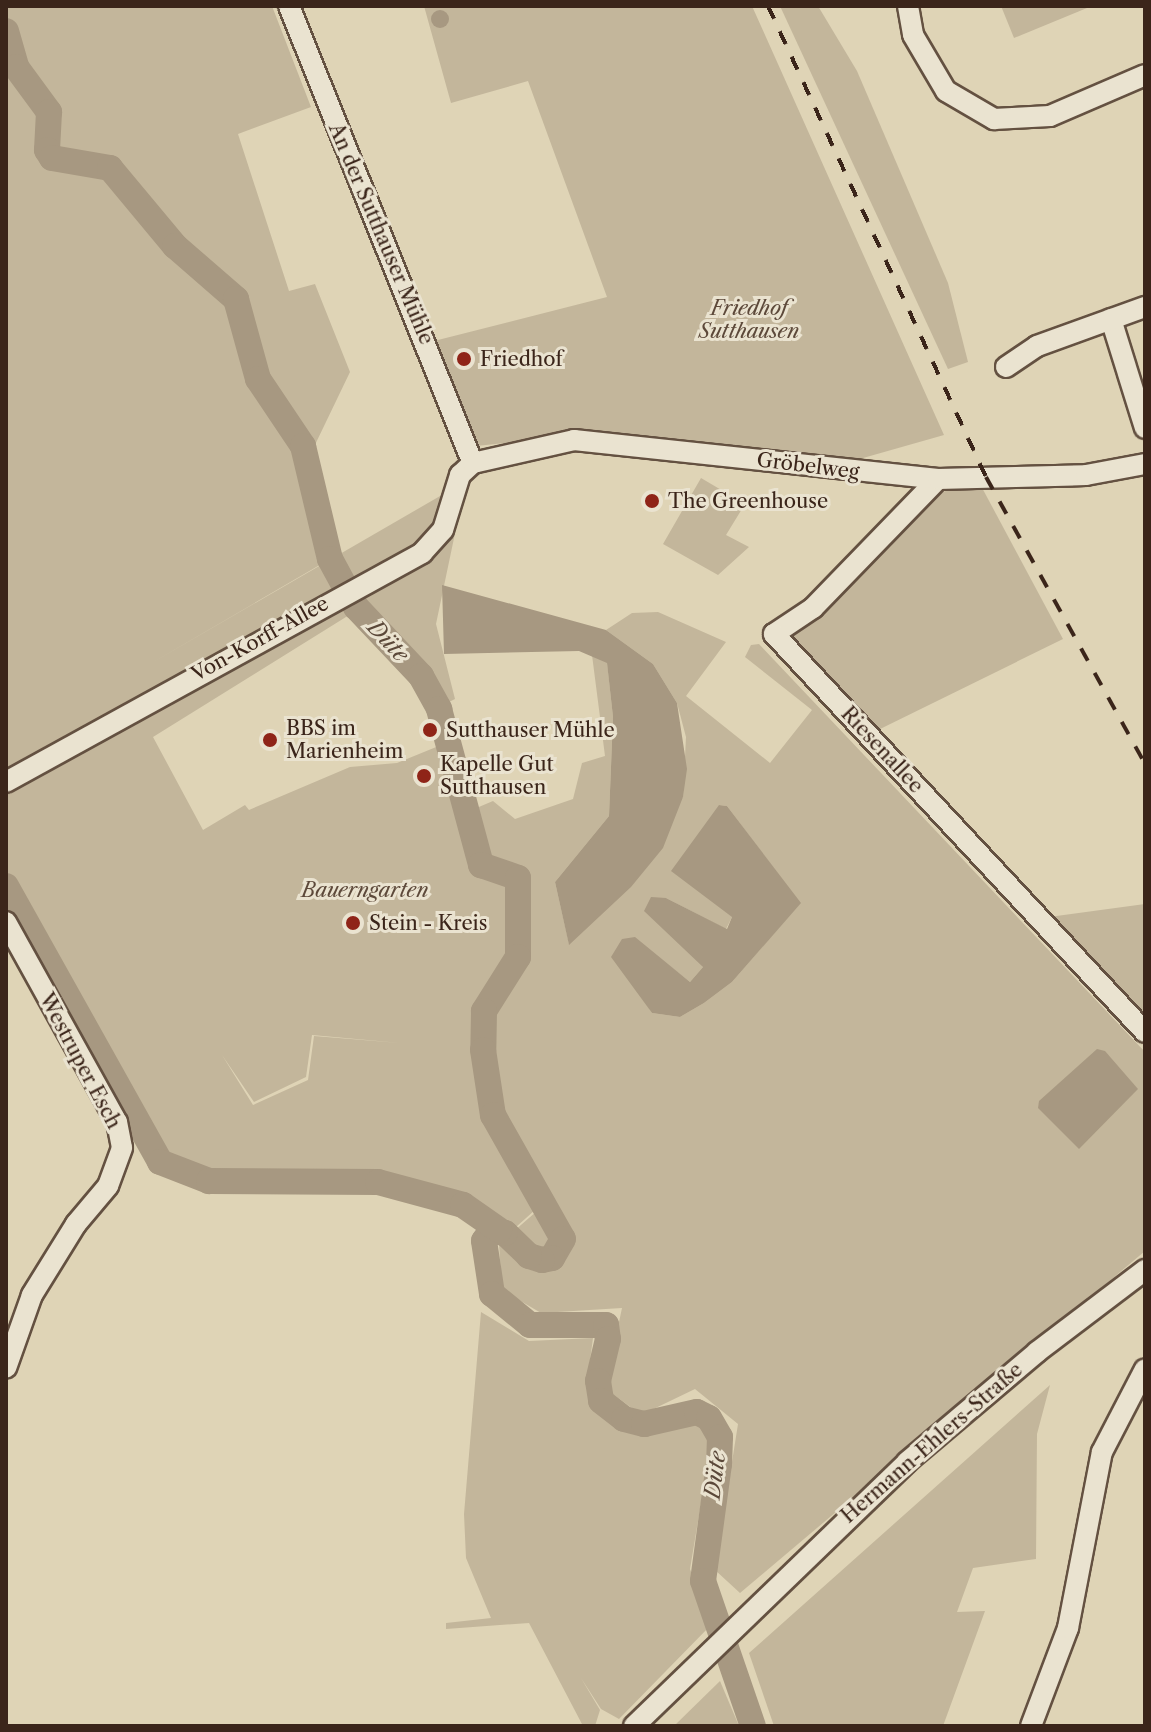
<!DOCTYPE html>
<html>
<head>
<meta charset="utf-8">
<style>
	body { margin:0 }
	#map { position:relative; width:1151px; height:1732px; overflow:hidden; background:#dfd4b6; font-family:"Libre Caslon Text",serif }
	div>[style] { position:absolute }
	.green>* { inset:0; background:#c3b69b }
	.water>* { inset:0; background:#a79881 }
	.round { border-radius:50% }
	.river>* { height:26px; margin:-13px; padding:0 13px; transform-origin:13px; border-radius:13px; background:#a79881 }
	.roads { filter:drop-shadow(2px 0 #645141) drop-shadow(-2px 0 #645141) drop-shadow(0 2px #645141) drop-shadow(0 -2px #645141) }
	.minor>* { height:20px; margin:-10px; padding:0 10px; transform-origin:10px; border-radius:10px; background:#eae3d0 }
	.rail>* { height:4px; margin-top:-2px; transform-origin:0; background:repeating-linear-gradient(90deg,#3b251a 0 14px,transparent 0 28px) }
	.dots>* { width:22px; height:22px; translate:-50% -50%; box-sizing:border-box; border:4px solid #eae3d0; border-radius:50% }
	span { translate:-50% -50%; white-space:nowrap; text-align:center; line-height:1.15; -webkit-text-stroke:6px #eae3d0; paint-order:stroke }
	.street-label { font-size:20px; color:#3b251a }
	.park-label { font-size:20px; color:#5d493a; font-style:italic }
	.poi-label { font-size:20px; color:#3b251a }
	.left { translate:0 -50%; text-align:left }
	.water-label { font-size:22px; color:#5b4839; font-style:italic }
	.frame { position:absolute; inset:0; border:8px solid #3b251a; pointer-events:none }
</style>
</head>
<body>
<div id="map">
	<div class="green">
		<div style="clip-path:polygon(evenodd,6px 6px,272px 6px,311px 107px,238px 134px,289px 291px,315px 284px,350px 372px,312px 451px,292px 452px,314px 481px,330px 559px,143px 668px,466px 481px,436px 624px,455px 699px,435px 709px,354px 612px,153px 737px,203px 830px,245px 805px,249px 810px,350px 767px,397px 763px,446px 743px,479px 868px,515px 881px,514px 956px,481px 1010px,480px 1050px,474px 1050px,483px 1121px,535px 1210px,516px 1227px,466px 1193px,379px 1171px,212px 1172px,165px 1151px,137px 1096px,105px 1112px,6px 939px,6px 31px,16px 67px,39px 96px,6px 26px,6px 6px,312px 1035px,400px 1043px,314px 1036px,308px 1080px,253px 1105px,222px 1055px,254px 1102px,306px 1077px,312px 1035px)"></div>
		<div style="clip-path:polygon(424px 6px,752px 6px,944px 435px,849px 462px,591px 434px,476px 446px,434px 341px,607px 297px,528px 81px,451px 103px)"></div>
		<div style="clip-path:polygon(780px 6px,818px 6px,857px 71px,948px 283px,968px 362px,948px 369px)"></div>
		<div style="clip-path:polygon(1001px 6px,1086px 6px,1087px 8px,1014px 38px)"></div>
		<div style="clip-path:polygon(701px 478px,745px 504px,726px 535px,749px 547px,718px 575px,663px 544px)"></div>
		<div style="clip-path:polygon(960px 484px,980px 484px,1063px 639px,876px 731px,788px 634px,931px 498px)"></div>
		<div style="clip-path:polygon(evenodd,658px 612px,726px 642px,686px 696px,770px 763px,812px 710px,745px 657px,751px 645px,759px 644px,1145px 1052px,1145px 1251px,740px 1593px,715px 1570px,738px 1424px,695px 1389px,641px 1415px,605px 1388px,622px 1308px,541px 1313px,502px 1290px,499px 1244px,537px 1211px,504px 1134px,489px 1053px,488px 1013px,521px 959px,521px 877px,482px 860px,467px 812px,493px 801px,515px 819px,573px 799px,582px 763px,605px 756px,592px 655px,607px 662px,613px 717px,609px 816px,555px 882px,569px 944px,683px 797px,686px 737px,677px 703px,653px 664px,606px 630px,632px 613px,658px 612px,719px 805px,727px 806px,800px 903px,732px 982px,704px 1003px,680px 1017px,652px 1013px,634px 985px,634px 938px,690px 982px,703px 967px,666px 898px,726px 929px,732px 917px,719px 805px)"></div>
		<div style="clip-path:polygon(1145px 904px,1145px 1019px,1049px 917px)"></div>
		<div style="clip-path:polygon(481px 1312px,529px 1341px,593px 1338px,587px 1383px,591px 1403px,619px 1429px,642px 1436px,687px 1422px,704px 1428px,711px 1443px,690px 1569px,711px 1625px,619px 1719px,601px 1709px,581px 1678px,600px 1710px,595px 1726px,583px 1726px,529px 1623px,446px 1629px,446px 1623px,491px 1618px,466px 1558px,464px 1514px)"></div>
		<div style="clip-path:polygon(1050px 1385px,1037px 1434px,1036px 1559px,973px 1568px,957px 1612px,985px 1611px,943px 1726px,774px 1726px,749px 1653px)"></div>
		<div style="clip-path:polygon(720px 1681px,739px 1726px,674px 1726px)"></div>
	</div>
	<div class="water">
		<div class="round" style="left:431px;top:10px;width:18px;height:18px"></div>
		<div style="clip-path:polygon(442px 585px,606px 630px,653px 664px,677px 703px,687px 769px,683px 797px,663px 848px,631px 887px,569px 945px,555px 882px,609px 816px,613px 717px,607px 663px,579px 651px,444px 654px)"></div>
		<div style="clip-path:polygon(719px 805px,727px 806px,801px 903px,732px 982px,704px 1003px,680px 1017px,652px 1013px,611px 957px,622px 939px,635px 937px,690px 982px,703px 967px,644px 911px,651px 897px,666px 898px,727px 929px,732px 917px,671px 871px)"></div>
		<div style="clip-path:polygon(1097px 1049px,1105px 1051px,1138px 1089px,1079px 1149px,1038px 1108px,1039px 1101px)"></div>
	</div>
	<div class="river">
		<div style="left:6px;top:31px;width:37px;rotate:74deg"></div>
		<div style="left:16px;top:67px;width:56px;rotate:53.7deg"></div>
		<div style="left:49px;top:112px;width:38px;rotate:93deg"></div>
		<div style="left:47px;top:150px;width:9px;rotate:58deg"></div>
		<div style="left:52px;top:158px;width:59px;rotate:9.8deg"></div>
		<div style="left:110px;top:168px;width:102px;rotate:50.2deg"></div>
		<div style="left:175px;top:246px;width:81px;rotate:41deg"></div>
		<div style="left:236px;top:299px;width:83px;rotate:74.6deg"></div>
		<div style="left:258px;top:379px;width:81px;rotate:56.1deg"></div>
		<div style="left:303px;top:446px;width:116px;rotate:76.6deg"></div>
		<div style="left:330px;top:559px;width:55px;rotate:61.6deg"></div>
		<div style="left:356px;top:607px;width:95px;rotate:46.7deg"></div>
		<div style="left:421px;top:676px;width:38px;rotate:61deg"></div>
		<div style="left:439px;top:709px;width:162px;rotate:74.9deg"></div>
		<div style="left:481px;top:865px;width:39px;rotate:19deg"></div>
		<div style="left:518px;top:878px;width:79px;rotate:90deg"></div>
		<div style="left:518px;top:957px;width:64px;rotate:122.2deg"></div>
		<div style="left:484px;top:1011px;width:39px;rotate:91deg"></div>
		<div style="left:483px;top:1050px;width:66px;rotate:81.3deg"></div>
		<div style="left:493px;top:1115px;width:142px;rotate:60.6deg"></div>
		<div style="left:563px;top:1239px;width:22px;rotate:120deg"></div>
		<div style="left:552px;top:1258px;width:10px;rotate:169deg"></div>
		<div style="left:542px;top:1260px;width:14px;rotate:-163deg"></div>
		<div style="left:529px;top:1256px;width:33px;rotate:-136deg"></div>
		<div style="left:505px;top:1233px;width:14px;rotate:-172deg"></div>
		<div style="left:491px;top:1231px;width:12px;rotate:125deg"></div>
		<div style="left:484px;top:1241px;width:54px;rotate:81.4deg"></div>
		<div style="left:492px;top:1294px;width:49px;rotate:39.2deg"></div>
		<div style="left:530px;top:1325px;width:76px"></div>
		<div style="left:606px;top:1325px;width:14px;rotate:82deg"></div>
		<div style="left:608px;top:1339px;width:43px;rotate:103.4deg"></div>
		<div style="left:598px;top:1381px;width:20px;rotate:81deg"></div>
		<div style="left:601px;top:1401px;width:29px;rotate:38deg"></div>
		<div style="left:624px;top:1419px;width:21px;rotate:14deg"></div>
		<div style="left:644px;top:1424px;width:54px;rotate:-12.8deg"></div>
		<div style="left:697px;top:1412px;width:13px;rotate:27deg"></div>
		<div style="left:709px;top:1418px;width:22px;rotate:60deg"></div>
		<div style="left:720px;top:1437px;width:27px;rotate:92deg"></div>
		<div style="left:719px;top:1464px;width:118px;rotate:97.8deg"></div>
		<div style="left:703px;top:1581px;width:153px;rotate:71deg"></div>
		<div style="left:6px;top:886px;width:316px;rotate:60.8deg"></div>
		<div style="left:160px;top:1162px;width:53px;rotate:21.2deg"></div>
		<div style="left:209px;top:1181px;width:169px;rotate:0.3deg"></div>
		<div style="left:378px;top:1182px;width:88px;rotate:15.1deg"></div>
		<div style="left:463px;top:1205px;width:44px;rotate:34.8deg"></div>
	</div>
	<div class="roads">
		<div class="minor">
			<div style="left:289px;top:6px;width:493px;rotate:68.1deg"></div>
			<div style="left:908px;top:6px;width:29px;rotate:80deg"></div>
			<div style="left:913px;top:35px;width:65px;rotate:59.5deg"></div>
			<div style="left:946px;top:91px;width:56px;rotate:30.3deg"></div>
			<div style="left:994px;top:119px;width:56px;rotate:-3.1deg"></div>
			<div style="left:1050px;top:116px;width:103px;rotate:-23.3deg"></div>
			<div style="left:1111px;top:319px;width:114px;rotate:72.7deg"></div>
			<div style="left:1006px;top:367px;width:37px;rotate:-34deg"></div>
			<div style="left:1037px;top:346px;width:115px;rotate:-19.9deg"></div>
			<div style="left:938px;top:479px;width:180px;rotate:134.1deg"></div>
			<div style="left:813px;top:608px;width:47px;rotate:146.3deg"></div>
			<div style="left:774px;top:634px;width:544px;rotate:47.01deg"></div>
			<div style="left:6px;top:782px;width:475px;rotate:-28.8deg"></div>
			<div style="left:422px;top:553px;width:31px;rotate:-48deg"></div>
			<div style="left:443px;top:530px;width:58px;rotate:-72.8deg"></div>
			<div style="left:460px;top:475px;width:18px;rotate:-43deg"></div>
			<div style="left:473px;top:463px;width:104px;rotate:-12.8deg"></div>
			<div style="left:574px;top:440px;width:366px;rotate:6.1deg"></div>
			<div style="left:938px;top:479px;width:148px;rotate:-1.5deg"></div>
			<div style="left:1086px;top:475px;width:60px;rotate:-10.6deg"></div>
			<div style="left:6px;top:922px;width:229px;rotate:61deg"></div>
			<div style="left:117px;top:1122px;width:26px;rotate:79deg"></div>
			<div style="left:122px;top:1148px;width:40px;rotate:110.2deg"></div>
			<div style="left:108px;top:1186px;width:50px;rotate:130.1deg"></div>
			<div style="left:76px;top:1224px;width:84px;rotate:121.8deg"></div>
			<div style="left:32px;top:1295px;width:77px;rotate:109.6deg"></div>
			<div style="left:634px;top:1726px;width:380px;rotate:-44deg"></div>
			<div style="left:907px;top:1462px;width:170px;rotate:-40.2deg"></div>
			<div style="left:1037px;top:1352px;width:136px;rotate:-37.2deg"></div>
			<div style="left:1031px;top:1726px;width:105px;rotate:-69.3deg"></div>
			<div style="left:1068px;top:1628px;width:179px;rotate:-79.1deg"></div>
			<div style="left:1102px;top:1452px;width:93px;rotate:-62.6deg"></div>
		</div>
	</div>
	<div class="rail">
		<div style="left:768px;top:6px;width:519px;rotate:65.16deg"></div>
		<div style="left:986px;top:477px;width:328px;rotate:61deg"></div>
	</div>
	<div class="dots">
		<div style="left:464px;top:359px;background:#8f2418"></div>
		<div style="left:652px;top:501px;background:#8f2418"></div>
		<div style="left:430px;top:730px;background:#8f2418"></div>
		<div style="left:270px;top:740px;background:#8f2418"></div>
		<div style="left:424px;top:776px;background:#8f2418"></div>
		<div style="left:353px;top:923px;background:#8f2418"></div>
	</div>
	<div class="street-label">
		<span style="left:381px;top:234px;rotate:67deg">An der Sutthauser Mühle</span>
		<span style="left:808px;top:466px;rotate:7deg">Gröbelweg</span>
		<span style="left:260px;top:639px;rotate:-29deg">Von-Korff-Allee</span>
		<span style="left:882px;top:750px;rotate:47deg">Riesenallee</span>
		<span style="left:80px;top:1061px;rotate:62deg">Westruper Esch</span>
		<span style="left:932px;top:1443px;rotate:-41deg">Hermann-Ehlers-Straße</span>
	</div>
	<div class="park-label">
		<span style="left:749px;top:320px">Friedhof<br>Sutthausen</span>
		<span style="left:365px;top:890px">Bauerngarten</span>
	</div>
	<div class="poi-label">
		<span class="left" style="left:480px;top:359px">Friedhof</span>
		<span class="left" style="left:668px;top:501px">The Greenhouse</span>
		<span class="left" style="left:286px;top:740px">BBS im<br>Marienheim</span>
		<span class="left" style="left:446px;top:730px">Sutthauser Mühle</span>
		<span class="left" style="left:440px;top:776px">Kapelle Gut<br>Sutthausen</span>
		<span class="left" style="left:369px;top:923px">Stein - Kreis</span>
	</div>
	<div class="water-label">
		<span style="left:388px;top:641px;rotate:47deg">Düte</span>
		<span style="left:715px;top:1475px;rotate:-83deg">Düte</span>
	</div>
	<div class="frame"></div>
</div>
</body>
</html>
